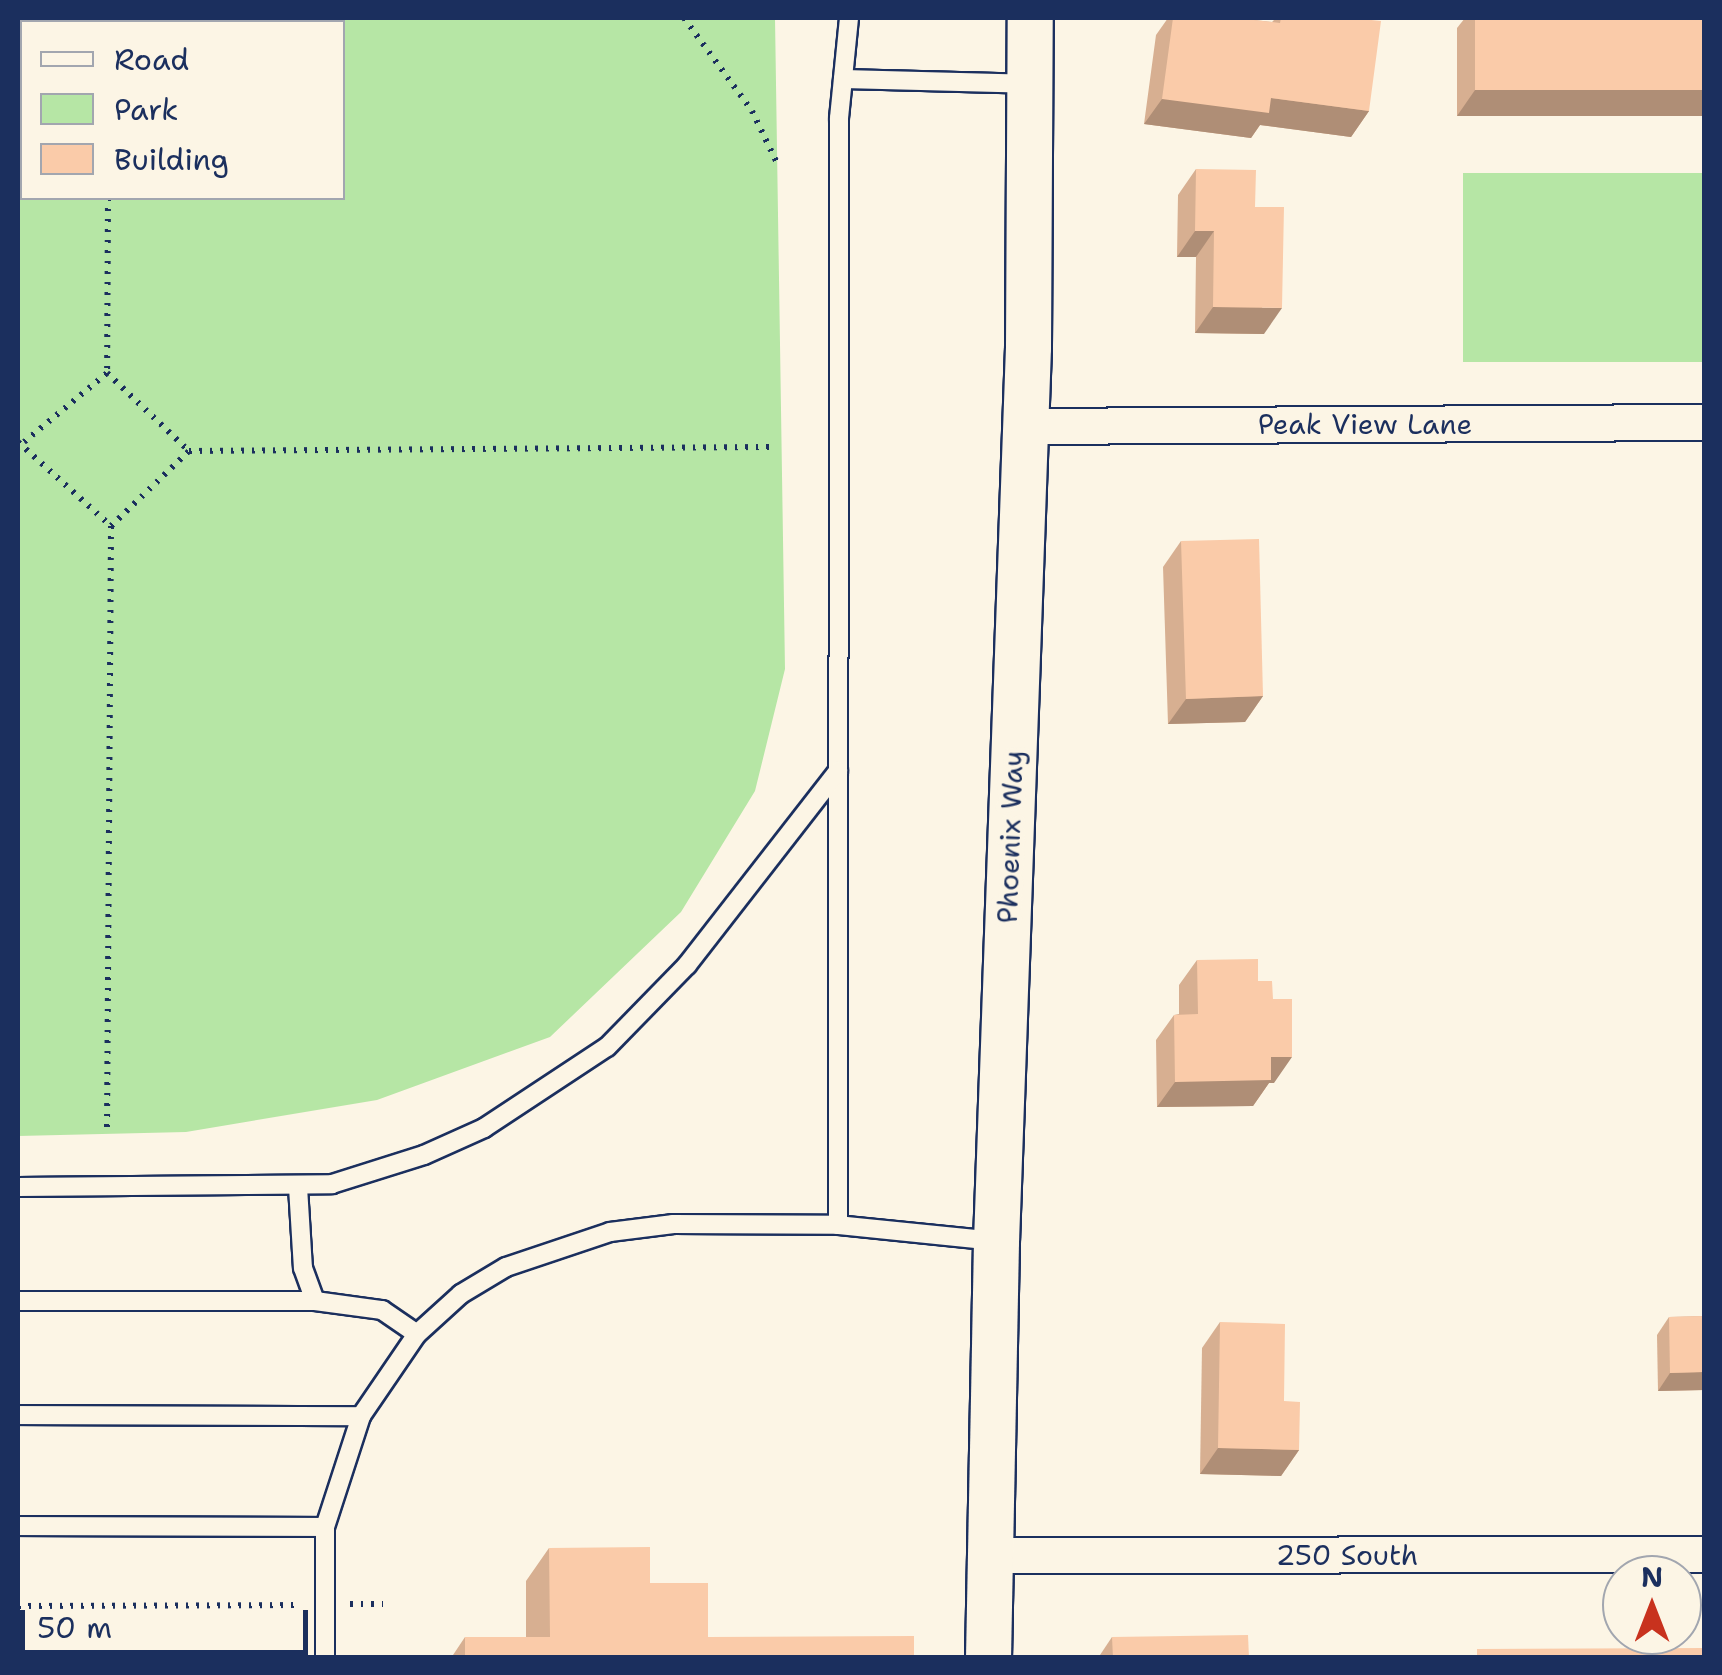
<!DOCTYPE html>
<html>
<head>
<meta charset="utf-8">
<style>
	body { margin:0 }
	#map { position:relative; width:1722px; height:1675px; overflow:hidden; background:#fcf5e5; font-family:"Shantell Sans",sans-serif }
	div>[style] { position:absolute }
	.green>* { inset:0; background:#b6e6a5 }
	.path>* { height:6px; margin-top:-3px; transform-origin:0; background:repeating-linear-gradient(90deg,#1b2f5e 0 2.5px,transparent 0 10.5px) }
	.roads { filter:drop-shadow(2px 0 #1b2f5e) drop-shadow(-2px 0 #1b2f5e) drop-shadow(0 2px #1b2f5e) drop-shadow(0 -2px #1b2f5e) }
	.service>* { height:18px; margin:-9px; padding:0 9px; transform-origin:9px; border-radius:9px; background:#fcf5e5 }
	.minor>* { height:35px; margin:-17.5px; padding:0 17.5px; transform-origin:17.5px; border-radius:17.5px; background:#fcf5e5 }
	.tertiary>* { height:45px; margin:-22.5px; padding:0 22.5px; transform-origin:22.5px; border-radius:22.5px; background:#fcf5e5 }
	.wall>* { inset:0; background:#d7af91 }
	.shaded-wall>* { inset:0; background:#af8e76 }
	.building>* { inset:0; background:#facba9 }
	span { translate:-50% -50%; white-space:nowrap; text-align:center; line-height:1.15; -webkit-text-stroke:10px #fcf5e5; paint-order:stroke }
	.street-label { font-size:28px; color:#1b2f5e }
	.frame { position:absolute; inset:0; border:20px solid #1b2f5e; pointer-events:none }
	.legend { position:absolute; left:20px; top:20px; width:325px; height:180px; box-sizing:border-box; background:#fcf5e5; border:2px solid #a2a6af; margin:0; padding:12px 18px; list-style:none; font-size:30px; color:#1b2f5e }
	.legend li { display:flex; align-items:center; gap:20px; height:50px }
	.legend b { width:50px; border:2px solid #a2a6af }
	.north { position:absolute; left:1602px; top:1555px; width:100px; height:100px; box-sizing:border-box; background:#fcf5e5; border:2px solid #a2a6af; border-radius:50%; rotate:0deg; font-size:28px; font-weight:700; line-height:40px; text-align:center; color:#1b2f5e }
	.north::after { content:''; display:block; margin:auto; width:35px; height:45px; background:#c8321e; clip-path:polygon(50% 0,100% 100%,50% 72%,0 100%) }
	.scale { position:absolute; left:20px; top:1610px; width:288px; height:45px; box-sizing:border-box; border:5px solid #1b2f5e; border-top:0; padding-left:12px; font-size:30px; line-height:35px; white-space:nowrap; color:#1b2f5e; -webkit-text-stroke:8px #fcf5e5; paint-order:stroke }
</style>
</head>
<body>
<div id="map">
	<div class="green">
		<div style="clip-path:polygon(evenodd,18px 18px,775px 18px,785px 669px,755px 791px,681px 912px,550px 1037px,377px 1100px,186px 1132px,18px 1136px,18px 18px,342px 22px,342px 198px,22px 198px,22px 22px,342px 22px)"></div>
		<div style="clip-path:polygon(1463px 173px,1704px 173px,1704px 362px,1463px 362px)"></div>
	</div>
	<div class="path">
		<div style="left:684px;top:18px;width:115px;rotate:53.8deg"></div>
		<div style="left:752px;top:111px;width:60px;rotate:64.3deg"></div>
		<div style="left:110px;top:22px;width:4px;rotate:-90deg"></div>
		<div style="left:108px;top:198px;width:175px;rotate:90.3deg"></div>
		<div style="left:107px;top:373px;width:113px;rotate:43.6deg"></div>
		<div style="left:189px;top:451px;width:584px;rotate:-0.39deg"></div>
		<div style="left:18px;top:442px;width:125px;rotate:42.1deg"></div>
		<div style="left:111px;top:526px;width:606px;rotate:90.38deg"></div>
		<div style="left:24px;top:442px;width:108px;rotate:-39.7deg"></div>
		<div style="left:111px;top:526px;width:108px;rotate:-43.9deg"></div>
		<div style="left:350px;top:1604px;width:33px"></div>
		<div style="left:18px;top:1606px;width:279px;rotate:-0.2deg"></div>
	</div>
	<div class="roads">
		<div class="service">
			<div style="left:849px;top:18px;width:100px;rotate:95.7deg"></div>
			<div style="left:839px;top:118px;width:1107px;rotate:90.05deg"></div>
			<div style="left:838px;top:1225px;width:159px;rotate:5.8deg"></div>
			<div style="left:843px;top:79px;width:185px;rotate:1.5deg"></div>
			<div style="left:18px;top:1187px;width:314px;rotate:-0.5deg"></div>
			<div style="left:332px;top:1184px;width:96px;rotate:-17.5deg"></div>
			<div style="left:424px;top:1155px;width:66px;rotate:-24.2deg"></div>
			<div style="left:484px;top:1128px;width:147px;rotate:-33.4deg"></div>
			<div style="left:607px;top:1047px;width:115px;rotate:-45.7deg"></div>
			<div style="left:687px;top:965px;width:246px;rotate:-52.1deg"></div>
			<div style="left:298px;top:1187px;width:81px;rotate:86.5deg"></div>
			<div style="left:303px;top:1268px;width:35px;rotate:70deg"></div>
			<div style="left:315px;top:1301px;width:68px;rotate:7.7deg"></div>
			<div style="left:382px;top:1310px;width:42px;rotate:34.4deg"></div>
			<div style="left:18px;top:1301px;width:297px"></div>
			<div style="left:18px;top:1415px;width:343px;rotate:0.2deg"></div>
			<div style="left:18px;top:1526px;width:307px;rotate:0.2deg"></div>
			<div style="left:325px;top:1658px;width:131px;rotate:-90deg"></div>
			<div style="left:325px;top:1527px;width:117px;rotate:-72deg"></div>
			<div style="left:361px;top:1416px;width:99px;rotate:-55.7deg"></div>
			<div style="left:417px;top:1334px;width:59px;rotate:-42.3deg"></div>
			<div style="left:461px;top:1294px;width:52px;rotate:-31deg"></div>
			<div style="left:506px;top:1267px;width:110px;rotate:-18.6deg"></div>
			<div style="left:610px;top:1232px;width:64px;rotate:-7.2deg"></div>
			<div style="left:673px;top:1224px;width:165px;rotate:0.3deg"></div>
		</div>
		<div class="minor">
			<div style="left:1025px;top:426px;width:679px;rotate:-0.34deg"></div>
			<div style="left:989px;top:1555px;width:715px;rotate:-0.08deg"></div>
		</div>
		<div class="tertiary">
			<div style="left:988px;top:1658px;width:417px;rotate:-88.9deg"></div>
			<div style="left:996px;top:1241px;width:895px;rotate:-87.95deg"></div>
			<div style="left:1028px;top:347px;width:329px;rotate:-89.7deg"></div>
		</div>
	</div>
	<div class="wall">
		<div style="clip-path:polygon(1168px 18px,1236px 18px,1272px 22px,1276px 18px,1352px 18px,1369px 111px,1351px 137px,1260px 125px,1251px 138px,1144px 124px,1156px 35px)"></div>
		<div style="clip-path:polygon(1465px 18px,1704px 18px,1457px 116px,1457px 28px)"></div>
		<div style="clip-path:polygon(1196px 169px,1255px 207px,1264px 334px,1195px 333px,1196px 257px,1177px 257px,1178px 195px)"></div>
		<div style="clip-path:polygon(1181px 541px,1263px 696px,1245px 722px,1168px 724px,1163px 567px)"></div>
		<div style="clip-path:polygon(1197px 960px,1258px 981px,1274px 1083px,1269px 1083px,1253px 1106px,1157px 1107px,1156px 1040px,1174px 1015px,1179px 1014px,1179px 985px)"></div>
		<div style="clip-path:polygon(1704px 1316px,1704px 1390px,1658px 1391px,1657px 1335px,1669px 1317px)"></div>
		<div style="clip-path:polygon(1220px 1322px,1284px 1401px,1299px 1450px,1281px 1476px,1200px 1474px,1202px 1348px)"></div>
		<div style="clip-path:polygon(549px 1548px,650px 1583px,708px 1637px,914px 1658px,451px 1658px,465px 1637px,526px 1637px,526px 1581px)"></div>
		<div style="clip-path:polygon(1112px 1637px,1249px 1658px,1098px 1658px)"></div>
	</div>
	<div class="shaded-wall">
		<div style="clip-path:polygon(1475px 90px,1704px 90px,1704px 116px,1457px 116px)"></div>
		<div style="clip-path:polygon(1271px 98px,1369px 111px,1351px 137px,1260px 125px,1251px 138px,1144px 124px,1162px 99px)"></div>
		<div style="clip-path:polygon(1195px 231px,1214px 231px,1196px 257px,1177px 257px)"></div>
		<div style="clip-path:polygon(1213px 307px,1282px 308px,1264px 334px,1195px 333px)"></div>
		<div style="clip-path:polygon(1263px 696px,1245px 722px,1168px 724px,1186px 699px)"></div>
		<div style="clip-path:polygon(1271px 1057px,1292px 1057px,1274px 1083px,1269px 1083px,1253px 1106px,1157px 1107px,1175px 1082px)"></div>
		<div style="clip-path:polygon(1704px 1372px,1704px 1390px,1658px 1391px,1670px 1373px)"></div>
		<div style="clip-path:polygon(1218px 1448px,1299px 1450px,1281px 1476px,1200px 1474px)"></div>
	</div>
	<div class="building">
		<div style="clip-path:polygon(1173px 18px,1236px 18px,1280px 23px,1281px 18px,1352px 18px,1381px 21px,1369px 111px,1271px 98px,1269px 113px,1162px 99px)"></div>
		<div style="clip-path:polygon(1475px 18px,1704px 18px,1704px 90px,1475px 90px)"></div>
		<div style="clip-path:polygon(1196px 169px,1256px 170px,1255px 207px,1284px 207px,1282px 308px,1213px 307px,1214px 231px,1195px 231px)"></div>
		<div style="clip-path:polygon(1259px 539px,1263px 696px,1186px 699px,1181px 541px)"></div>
		<div style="clip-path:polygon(1258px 959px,1258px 981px,1272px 981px,1273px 999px,1292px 999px,1292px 1057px,1271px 1057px,1271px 1080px,1175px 1082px,1174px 1015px,1198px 1014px,1197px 960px)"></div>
		<div style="clip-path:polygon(1704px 1316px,1704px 1372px,1670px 1373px,1669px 1317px)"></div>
		<div style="clip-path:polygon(1220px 1322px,1285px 1324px,1284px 1401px,1300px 1402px,1299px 1450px,1218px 1448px)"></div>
		<div style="clip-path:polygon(650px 1547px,650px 1583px,708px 1583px,708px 1637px,914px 1636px,914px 1658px,465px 1658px,465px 1637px,550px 1637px,549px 1548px)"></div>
		<div style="clip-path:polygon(1248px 1635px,1249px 1658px,1113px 1658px,1112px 1637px)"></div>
		<div style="clip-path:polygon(1704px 1648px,1704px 1658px,1477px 1658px,1477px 1649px)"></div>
	</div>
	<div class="street-label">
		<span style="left:1365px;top:424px">Peak View Lane</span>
		<span style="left:1010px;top:837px;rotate:-88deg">Phoenix Way</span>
		<span style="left:1347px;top:1555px">250 South</span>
	</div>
	<div class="frame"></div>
	<ul class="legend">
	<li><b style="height:12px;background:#fcf5e5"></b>Road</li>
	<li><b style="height:28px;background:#b6e6a5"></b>Park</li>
	<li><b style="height:28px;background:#facba9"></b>Building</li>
	</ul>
	<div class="north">N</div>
	<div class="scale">50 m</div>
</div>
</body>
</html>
